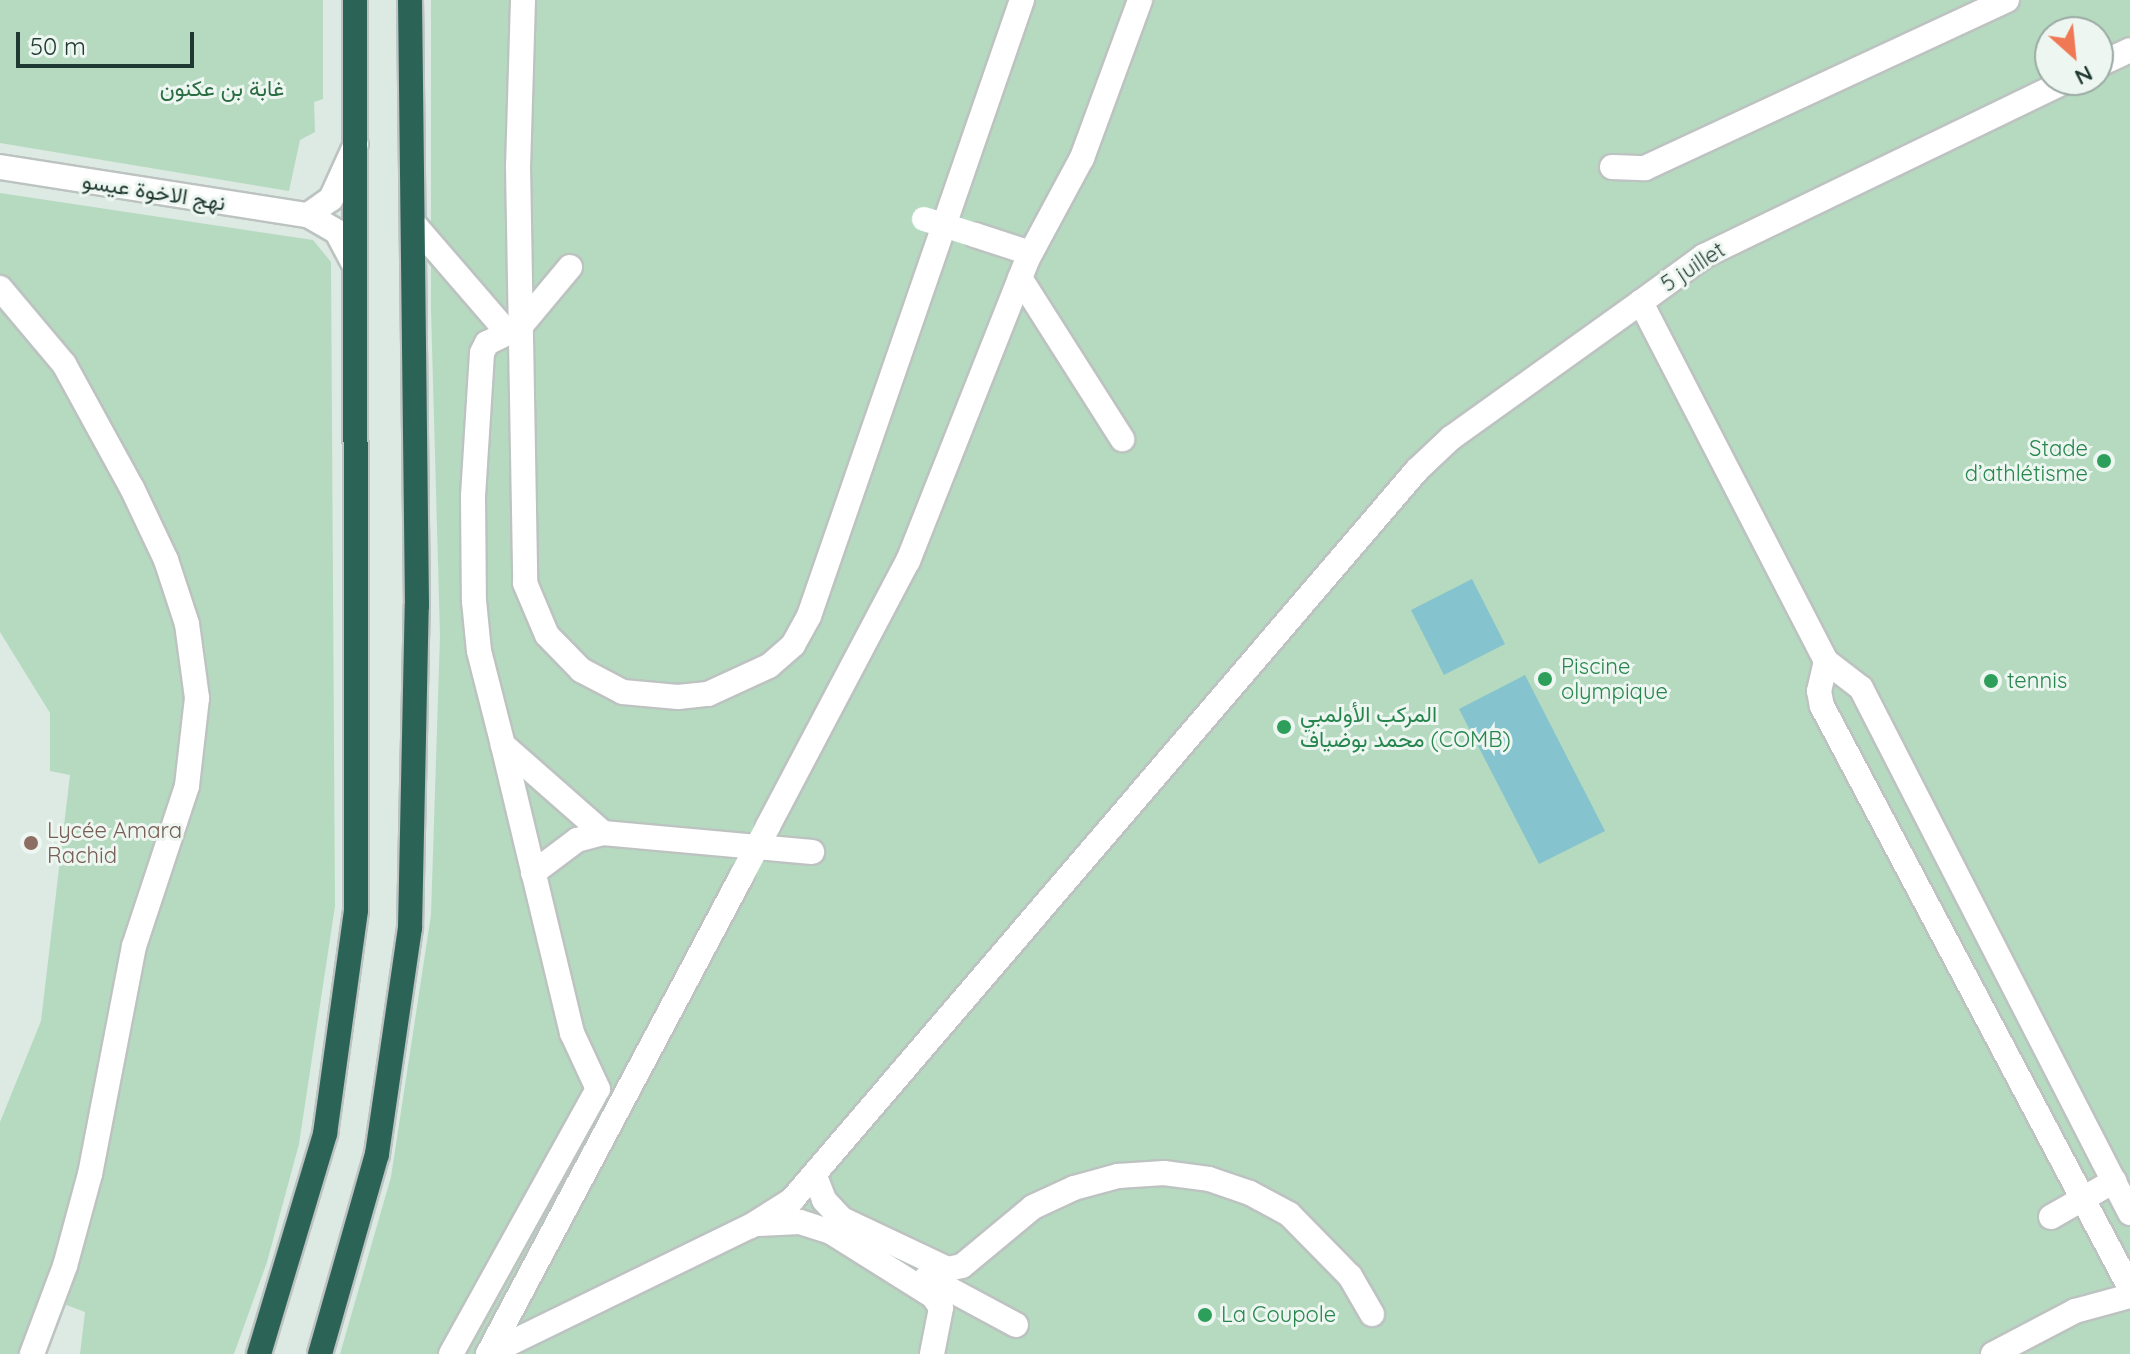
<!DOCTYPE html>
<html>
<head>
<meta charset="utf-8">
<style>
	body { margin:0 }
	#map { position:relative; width:2130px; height:1354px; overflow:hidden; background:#dde9e3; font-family:Quicksand,Vazirmatn,sans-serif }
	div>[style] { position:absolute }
	.green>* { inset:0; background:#b6dabf }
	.water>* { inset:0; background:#85c4ce }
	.roads { filter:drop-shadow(2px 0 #bcc3c1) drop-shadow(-2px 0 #bcc3c1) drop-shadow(0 2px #bcc3c1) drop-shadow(0 -2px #bcc3c1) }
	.minor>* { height:24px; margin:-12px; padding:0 12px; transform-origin:12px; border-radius:12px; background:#fff }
	.highway>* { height:24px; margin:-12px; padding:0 12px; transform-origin:12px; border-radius:12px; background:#2c6357 }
	.minor-bridge>* { height:24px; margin:-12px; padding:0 12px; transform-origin:12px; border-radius:12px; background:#fff }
	.dots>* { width:22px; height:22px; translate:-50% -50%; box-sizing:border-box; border:4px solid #edf6f1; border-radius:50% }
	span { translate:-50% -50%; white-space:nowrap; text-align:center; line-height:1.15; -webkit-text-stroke:6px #edf6f1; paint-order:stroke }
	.park-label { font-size:22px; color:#2b6d43 }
	.street-label { font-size:22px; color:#1f3831 }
	.leisure-label { font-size:22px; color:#27864d }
	.right { translate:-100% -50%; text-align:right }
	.left { translate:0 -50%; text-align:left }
	.education-label { font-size:22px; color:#785e54 }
	.north { position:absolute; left:2034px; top:16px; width:80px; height:80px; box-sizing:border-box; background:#edf6f1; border:2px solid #9baaa4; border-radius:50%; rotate:153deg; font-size:22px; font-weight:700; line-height:32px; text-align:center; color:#1f3831 }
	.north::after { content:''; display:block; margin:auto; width:28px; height:36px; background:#ef7855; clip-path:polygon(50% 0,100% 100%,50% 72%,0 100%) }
	.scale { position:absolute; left:16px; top:32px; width:178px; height:36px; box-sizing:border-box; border:4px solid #1f3831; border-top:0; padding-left:10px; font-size:24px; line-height:28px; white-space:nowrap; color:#1f3831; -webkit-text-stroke:6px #edf6f1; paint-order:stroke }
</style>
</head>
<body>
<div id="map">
	<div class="green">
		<div style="clip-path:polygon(0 0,323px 0,323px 99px,314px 102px,315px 132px,300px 140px,289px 191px,0 143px)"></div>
		<div style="clip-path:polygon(evenodd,431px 0,2130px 0,2130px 1354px,340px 1354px,391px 1177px,431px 915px,440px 636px,431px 310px,431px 0,2050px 32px,2098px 32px,2098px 80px,2050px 80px,2050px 32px)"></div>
		<div style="clip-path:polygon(0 193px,313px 240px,331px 262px,335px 906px,299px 1144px,267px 1262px,234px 1354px,80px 1354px,85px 1312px,61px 1303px,21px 1354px,0 1354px,0 1122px,41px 1021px,70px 775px,50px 771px,50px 713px,0 632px)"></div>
	</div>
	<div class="water">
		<div style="clip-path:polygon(1472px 579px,1505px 644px,1444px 675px,1411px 610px)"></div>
		<div style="clip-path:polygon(1525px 675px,1605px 831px,1539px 864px,1459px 709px)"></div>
	</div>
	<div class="roads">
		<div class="minor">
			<div style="left:523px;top:0;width:166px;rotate:91.7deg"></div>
			<div style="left:518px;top:166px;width:417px;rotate:89deg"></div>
			<div style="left:525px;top:583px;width:56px;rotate:67.1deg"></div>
			<div style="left:547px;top:635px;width:49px;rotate:45.8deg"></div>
			<div style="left:581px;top:670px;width:47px;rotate:27.6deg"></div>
			<div style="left:623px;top:692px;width:55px;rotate:5.2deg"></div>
			<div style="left:678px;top:697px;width:30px;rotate:-6deg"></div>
			<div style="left:708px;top:694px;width:67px;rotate:-24.7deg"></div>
			<div style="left:769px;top:666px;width:32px;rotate:-41deg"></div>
			<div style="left:793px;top:645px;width:33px;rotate:-61deg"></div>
			<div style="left:809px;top:616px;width:652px;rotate:-70.93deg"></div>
			<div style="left:2098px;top:65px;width:35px;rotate:-25deg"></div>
			<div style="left:0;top:167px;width:312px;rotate:8.9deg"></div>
			<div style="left:308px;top:215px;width:34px;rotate:30deg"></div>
			<div style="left:337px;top:232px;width:38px;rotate:62deg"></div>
			<div style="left:1612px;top:167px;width:33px;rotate:2deg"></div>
			<div style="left:1645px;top:168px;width:399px;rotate:-24.9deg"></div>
			<div style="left:308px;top:215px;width:28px;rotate:-35deg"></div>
			<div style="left:331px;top:199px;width:60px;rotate:-65.6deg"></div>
			<div style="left:413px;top:223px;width:144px;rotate:49.2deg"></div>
			<div style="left:975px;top:235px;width:58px;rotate:18.1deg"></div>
			<div style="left:570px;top:267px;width:78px;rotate:129.8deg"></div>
			<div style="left:520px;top:327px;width:37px;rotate:154deg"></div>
			<div style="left:487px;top:343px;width:11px;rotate:117deg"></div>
			<div style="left:482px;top:353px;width:143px;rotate:93.6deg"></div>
			<div style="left:473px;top:496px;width:105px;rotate:89.5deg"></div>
			<div style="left:474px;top:601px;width:50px;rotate:84.3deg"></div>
			<div style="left:479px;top:651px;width:97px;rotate:75.7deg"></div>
			<div style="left:503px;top:745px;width:133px;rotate:41.3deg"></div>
			<div style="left:603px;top:833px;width:210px;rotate:5.2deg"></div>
			<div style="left:1020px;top:278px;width:191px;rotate:57.6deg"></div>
			<div style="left:0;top:288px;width:99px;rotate:49.9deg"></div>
			<div style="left:64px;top:364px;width:141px;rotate:61.3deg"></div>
			<div style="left:132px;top:488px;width:80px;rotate:64.7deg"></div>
			<div style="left:166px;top:560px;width:67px;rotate:71.8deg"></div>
			<div style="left:187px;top:624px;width:75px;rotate:82.3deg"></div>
			<div style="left:197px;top:698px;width:89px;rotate:96.5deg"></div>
			<div style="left:187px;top:786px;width:169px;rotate:108.3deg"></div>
			<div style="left:134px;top:946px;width:232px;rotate:100.9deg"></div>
			<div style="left:90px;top:1174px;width:95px;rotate:105.2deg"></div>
			<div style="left:65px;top:1266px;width:94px;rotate:110.6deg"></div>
			<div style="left:1826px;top:661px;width:404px;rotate:-117.3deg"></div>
			<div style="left:1641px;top:302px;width:78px;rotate:-36.1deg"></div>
			<div style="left:1704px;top:256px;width:404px;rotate:-25.8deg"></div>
			<div style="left:1826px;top:661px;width:31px;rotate:103deg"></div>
			<div style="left:1819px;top:691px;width:15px;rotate:79deg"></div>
			<div style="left:1822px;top:706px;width:658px;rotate:62.11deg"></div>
			<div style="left:1826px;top:661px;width:44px;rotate:37.6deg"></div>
			<div style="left:1861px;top:688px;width:590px;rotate:62.87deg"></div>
			<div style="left:768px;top:826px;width:300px;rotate:-62.2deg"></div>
			<div style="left:908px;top:561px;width:324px;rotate:-68.4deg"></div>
			<div style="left:1027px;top:260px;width:116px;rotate:-61.7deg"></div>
			<div style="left:1082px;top:158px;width:168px;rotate:-69.8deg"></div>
			<div style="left:533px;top:873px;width:55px;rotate:-36.9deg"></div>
			<div style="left:577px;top:840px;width:27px;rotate:-15deg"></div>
			<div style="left:815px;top:1176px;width:26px;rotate:69deg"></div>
			<div style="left:824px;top:1200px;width:26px;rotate:47deg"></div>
			<div style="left:842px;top:1219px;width:117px;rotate:25.3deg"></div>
			<div style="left:948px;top:1269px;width:14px;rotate:-12deg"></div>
			<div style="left:962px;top:1266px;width:92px;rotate:-39.7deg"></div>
			<div style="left:1033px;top:1207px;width:45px;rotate:-24.9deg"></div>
			<div style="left:1074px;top:1188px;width:46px;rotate:-15.3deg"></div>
			<div style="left:1118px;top:1176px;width:46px;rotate:-3.7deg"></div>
			<div style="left:1164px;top:1173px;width:45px;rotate:7.6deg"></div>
			<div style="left:1209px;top:1179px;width:43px;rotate:18.9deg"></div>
			<div style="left:1250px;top:1193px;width:44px;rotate:28.3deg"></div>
			<div style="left:1289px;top:1214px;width:87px;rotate:45.5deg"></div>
			<div style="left:1350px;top:1276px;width:44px;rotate:59.9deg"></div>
			<div style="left:2051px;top:1217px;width:73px;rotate:-29.7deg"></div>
			<div style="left:758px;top:1224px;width:42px;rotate:-2.7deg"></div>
			<div style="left:800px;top:1222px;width:33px;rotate:18deg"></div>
			<div style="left:831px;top:1232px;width:120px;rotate:32.1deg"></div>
			<div style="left:933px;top:1296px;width:14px;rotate:56deg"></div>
			<div style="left:941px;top:1308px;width:47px;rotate:101.1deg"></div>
			<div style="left:927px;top:1277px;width:101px;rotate:28.3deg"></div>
			<div style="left:451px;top:1354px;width:303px;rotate:-61deg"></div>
			<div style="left:598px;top:1089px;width:62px;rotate:-114.9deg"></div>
			<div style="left:572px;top:1033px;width:296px;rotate:-103.5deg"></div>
			<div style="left:488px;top:1354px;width:292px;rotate:-26deg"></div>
			<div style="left:751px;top:1226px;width:49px;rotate:-32.4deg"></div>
			<div style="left:792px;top:1200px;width:961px;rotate:-49.43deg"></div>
			<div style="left:1417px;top:470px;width:47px;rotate:-43.3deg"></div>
			<div style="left:1451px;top:438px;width:234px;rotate:-35.6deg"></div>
			<div style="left:488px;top:1354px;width:542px;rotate:-62.06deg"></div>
			<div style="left:1993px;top:1354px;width:93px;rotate:-27.7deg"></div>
			<div style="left:2075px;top:1311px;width:57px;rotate:-15.3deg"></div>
		</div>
		<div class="highway">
			<div style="left:259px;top:1354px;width:230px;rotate:-73.3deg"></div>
			<div style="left:325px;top:1134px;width:226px;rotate:-82.1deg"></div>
			<div style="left:356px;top:910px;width:910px;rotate:-90.06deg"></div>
			<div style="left:320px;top:1354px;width:208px;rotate:-74.1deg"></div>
			<div style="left:377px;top:1154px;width:228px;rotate:-81.7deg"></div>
			<div style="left:410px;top:928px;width:322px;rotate:-88.8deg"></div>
			<div style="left:417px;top:606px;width:606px;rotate:-90.66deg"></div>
		</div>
	</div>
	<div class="minor-bridge">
		<div style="left:924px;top:219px;width:53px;rotate:17.4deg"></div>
		<div style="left:742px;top:875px;width:55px;rotate:-62deg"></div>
	</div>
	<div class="dots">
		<div style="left:2104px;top:461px;background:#2e9e5b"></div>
		<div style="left:1545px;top:679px;background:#2e9e5b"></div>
		<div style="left:1991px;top:681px;background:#2e9e5b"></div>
		<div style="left:1284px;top:727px;background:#2e9e5b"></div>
		<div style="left:31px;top:843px;background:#8d6e63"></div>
		<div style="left:1205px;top:1315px;background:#2e9e5b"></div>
	</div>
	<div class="park-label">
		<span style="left:222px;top:89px">غابة بن عكنون</span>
	</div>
	<div class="street-label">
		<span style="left:154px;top:192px;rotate:9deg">نهج الاخوة عيسو</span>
		<span style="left:1693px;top:267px;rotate:-33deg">5 juillet</span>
	</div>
	<div class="leisure-label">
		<span class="right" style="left:2088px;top:461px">Stade<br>d’athlétisme</span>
		<span class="left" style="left:1561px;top:679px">Piscine<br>olympique</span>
		<span class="left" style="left:2007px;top:681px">tennis</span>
		<span class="left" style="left:1300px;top:727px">المركب الأولمبي<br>محمد بوضياف (COMB)</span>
		<span class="left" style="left:1221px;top:1315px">La Coupole</span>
	</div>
	<div class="education-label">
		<span class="left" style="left:47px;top:843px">Lycée Amara<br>Rachid</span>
	</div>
	<div class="north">N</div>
	<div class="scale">50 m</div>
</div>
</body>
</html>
